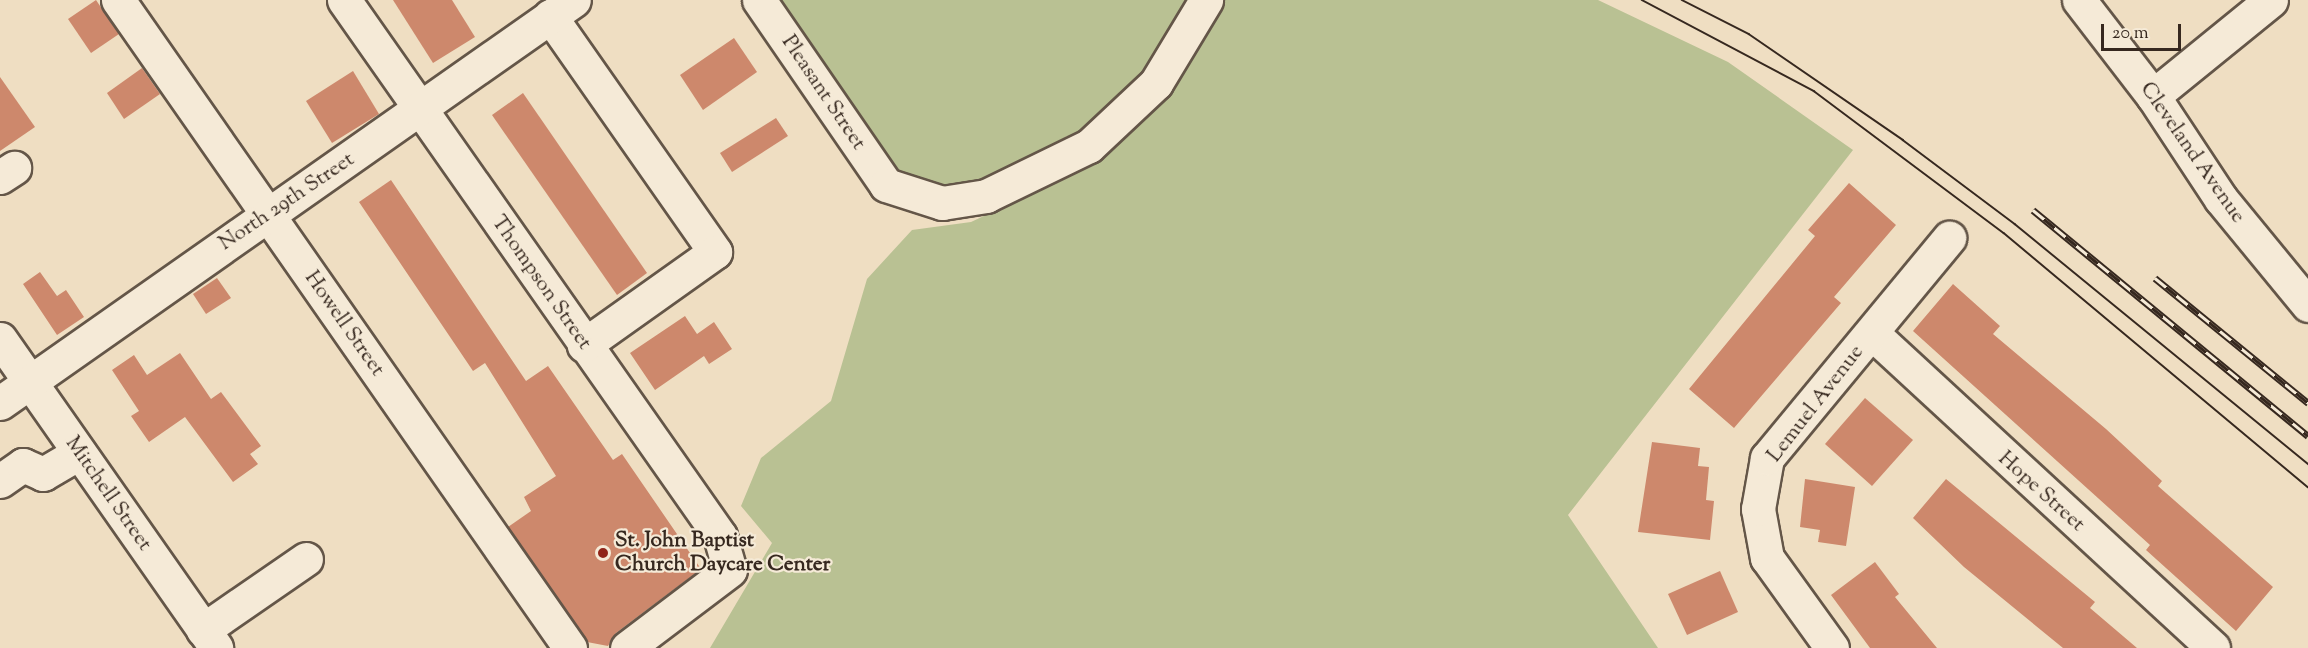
<!DOCTYPE html>
<html>
<head>
<meta charset="utf-8">
<style>
	body { margin:0 }
	#map { position:relative; width:2308px; height:648px; overflow:hidden; background:#efdec2; font-family:"Sorts Mill Goudy",serif }
	div>[style] { position:absolute }
	.green>* { inset:0; background:#b9c193 }
	.building>* { inset:0; background:#cd886c }
	.roads { filter:drop-shadow(2px 0 #645648) drop-shadow(-2px 0 #645648) drop-shadow(0 2px #645648) drop-shadow(0 -2px #645648) }
	.minor>* { height:33px; margin:-16.5px; padding:0 16.5px; transform-origin:16.5px; border-radius:16.5px; background:#f5ead7 }
	.tram>* { height:1.5px; margin:-0.75px; padding:0 0.75px; transform-origin:0.75px; border-radius:0.75px; background:#36281f }
	.rail>* { height:7px; margin-top:-3.5px; transform-origin:0; background:repeating-linear-gradient(90deg,#f5ead7 0 14px,#36281f 0 28px); box-sizing:border-box; border-block:2px solid #36281f }
	.dots>* { width:16px; height:16px; translate:-50% -50%; box-sizing:border-box; border:3px solid #f5ead7; border-radius:50% }
	span { translate:-50% -50%; white-space:nowrap; text-align:center; line-height:1.15; -webkit-text-stroke:4.5px #f5ead7; paint-order:stroke }
	.street-label { font-size:21px; color:#36281f }
	.poi-label { font-size:21px; color:#36281f; font-weight:700 }
	.left { translate:0 -50%; text-align:left }
	.scale { position:absolute; left:2101px; top:24px; width:80px; height:27px; box-sizing:border-box; border:3px solid #36281f; border-top:0; padding-left:8px; font-size:18px; line-height:21px; white-space:nowrap; color:#36281f; -webkit-text-stroke:4px #f5ead7; paint-order:stroke }
</style>
</head>
<body>
<div id="map">
	<div class="green">
		<div style="clip-path:polygon(759px 0,1598px 0,1728px 62px,1853px 150px,1568px 515px,1658px 648px,710px 648px,772px 543px,741px 506px,761px 458px,831px 401px,867px 279px,912px 230px,971px 222px,1086px 168px,1067px 136px,988px 187px,900px 193px)"></div>
	</div>
	<div class="building">
		<div style="clip-path:polygon(96px 0,119px 34px,91px 53px,68px 19px)"></div>
		<div style="clip-path:polygon(393px 0,452px 0,475px 37px,433px 63px)"></div>
		<div style="clip-path:polygon(734px 38px,757px 72px,703px 110px,680px 75px)"></div>
		<div style="clip-path:polygon(142px 68px,160px 94px,124px 119px,107px 93px)"></div>
		<div style="clip-path:polygon(353px 71px,379px 114px,332px 143px,306px 101px)"></div>
		<div style="clip-path:polygon(0 77px,35px 127px,0 151px)"></div>
		<div style="clip-path:polygon(523px 93px,647px 273px,617px 295px,492px 115px)"></div>
		<div style="clip-path:polygon(776px 118px,788px 136px,732px 172px,720px 153px)"></div>
		<div style="clip-path:polygon(391px 180px,526px 381px,548px 366px,613px 460px,622px 454px,701px 569px,616px 633px,608px 646px,587px 642px,508px 527px,531px 511px,524px 497px,556px 476px,485px 363px,473px 371px,359px 202px)"></div>
		<div style="clip-path:polygon(1849px 183px,1896px 225px,1834px 297px,1841px 303px,1734px 428px,1689px 389px,1815px 236px,1808px 230px)"></div>
		<div style="clip-path:polygon(40px 272px,57px 296px,66px 290px,84px 317px,57px 335px,23px 284px)"></div>
		<div style="clip-path:polygon(217px 278px,231px 298px,206px 314px,193px 294px)"></div>
		<div style="clip-path:polygon(1953px 284px,2000px 326px,1993px 334px,2106px 429px,2162px 481px,2158px 486px,2273px 587px,2236px 631px,2146px 550px,2150px 545px,1913px 331px)"></div>
		<div style="clip-path:polygon(685px 316px,697px 334px,714px 322px,732px 349px,709px 364px,704px 356px,655px 390px,630px 353px)"></div>
		<div style="clip-path:polygon(180px 353px,211px 399px,221px 392px,261px 446px,250px 454px,258px 464px,233px 482px,185px 417px,149px 442px,131px 416px,139px 411px,112px 370px,134px 355px,147px 375px)"></div>
		<div style="clip-path:polygon(1865px 398px,1913px 440px,1872px 486px,1825px 444px)"></div>
		<div style="clip-path:polygon(1652px 442px,1700px 448px,1698px 466px,1709px 467px,1706px 500px,1714px 501px,1710px 540px,1638px 532px)"></div>
		<div style="clip-path:polygon(1805px 479px,1855px 487px,1846px 546px,1818px 542px,1820px 530px,1800px 527px)"></div>
		<div style="clip-path:polygon(1946px 479px,2095px 602px,2090px 608px,2137px 648px,2063px 648px,1964px 567px,1913px 518px)"></div>
		<div style="clip-path:polygon(1875px 562px,1899px 594px,1895px 597px,1937px 648px,1870px 648px,1831px 595px)"></div>
		<div style="clip-path:polygon(1720px 571px,1738px 612px,1687px 635px,1668px 594px)"></div>
	</div>
	<div class="roads">
		<div class="minor">
			<div style="left:118px;top:0;width:790px;rotate:55.1deg"></div>
			<div style="left:344px;top:0;width:655px;rotate:54.95deg"></div>
			<div style="left:720px;top:536px;width:35px;rotate:74deg"></div>
			<div style="left:730px;top:570px;width:129px;rotate:142.9deg"></div>
			<div style="left:759px;top:0;width:224px;rotate:55.5deg"></div>
			<div style="left:886px;top:185px;width:59px;rotate:17.8deg"></div>
			<div style="left:942px;top:203px;width:45px;rotate:-9deg"></div>
			<div style="left:986px;top:196px;width:114px;rotate:-25.9deg"></div>
			<div style="left:1089px;top:146px;width:92px;rotate:-43.2deg"></div>
			<div style="left:1156px;top:83px;width:97px;rotate:-58.9deg"></div>
			<div style="left:2079px;top:0;width:121px;rotate:52.4deg"></div>
			<div style="left:2153px;top:96px;width:123px;rotate:56.6deg"></div>
			<div style="left:2221px;top:199px;width:137px;rotate:50.6deg"></div>
			<div style="left:550px;top:16px;width:288px;rotate:55deg"></div>
			<div style="left:715px;top:252px;width:161px;rotate:144.6deg"></div>
			<div style="left:2153px;top:96px;width:152px;rotate:-39.1deg"></div>
			<div style="left:0;top:177px;width:17px;rotate:-33deg"></div>
			<div style="left:1872px;top:333px;width:464px;rotate:42.7deg"></div>
			<div style="left:0;top:339px;width:377px;rotate:55deg"></div>
			<div style="left:0;top:403px;width:701px;rotate:-35.07deg"></div>
			<div style="left:0;top:481px;width:28px;rotate:-35deg"></div>
			<div style="left:23px;top:465px;width:22px;rotate:24deg"></div>
			<div style="left:43px;top:474px;width:42px;rotate:-30.3deg"></div>
			<div style="left:203px;top:630px;width:125px;rotate:-34.6deg"></div>
			<div style="left:1832px;top:648px;width:111px;rotate:-125.8deg"></div>
			<div style="left:1767px;top:558px;width:50px;rotate:-100.4deg"></div>
			<div style="left:1758px;top:509px;width:52px;rotate:-80deg"></div>
			<div style="left:1767px;top:458px;width:286px;rotate:-50.4deg"></div>
		</div>
	</div>
	<div class="tram">
		<div style="left:1642px;top:0;width:195px;rotate:27.9deg"></div>
		<div style="left:1814px;top:91px;width:237px;rotate:36.8deg"></div>
		<div style="left:2004px;top:233px;width:396px;rotate:39.9deg"></div>
		<div style="left:1682px;top:0;width:75px;rotate:26.9deg"></div>
		<div style="left:1749px;top:34px;width:187px;rotate:34.5deg"></div>
		<div style="left:1903px;top:140px;width:140px;rotate:36.9deg"></div>
		<div style="left:2015px;top:224px;width:379px;rotate:39.3deg"></div>
	</div>
	<div class="rail">
		<div style="left:2033px;top:210px;width:356px;rotate:39.4deg"></div>
		<div style="left:2155px;top:278px;width:198px;rotate:39.2deg"></div>
	</div>
	<div class="dots">
		<div style="left:603px;top:553px;background:#8f2418"></div>
	</div>
	<div class="street-label">
		<span style="left:823px;top:93px;rotate:56deg">Pleasant Street</span>
		<span style="left:2192px;top:153px;rotate:55deg">Cleveland Avenue</span>
		<span style="left:287px;top:202px;rotate:-34deg">North 29th Street</span>
		<span style="left:541px;top:283px;rotate:55deg">Thompson Street</span>
		<span style="left:344px;top:324px;rotate:55deg">Howell Street</span>
		<span style="left:1816px;top:404px;rotate:-52deg">Lemuel Avenue</span>
		<span style="left:2041px;top:492px;rotate:42deg">Hope Street</span>
		<span style="left:108px;top:494px;rotate:55deg">Mitchell Street</span>
	</div>
	<div class="poi-label">
		<span class="left" style="left:615px;top:553px">St. John Baptist<br>Church Daycare Center</span>
	</div>
	<div class="scale">20 m</div>
</div>
</body>
</html>
